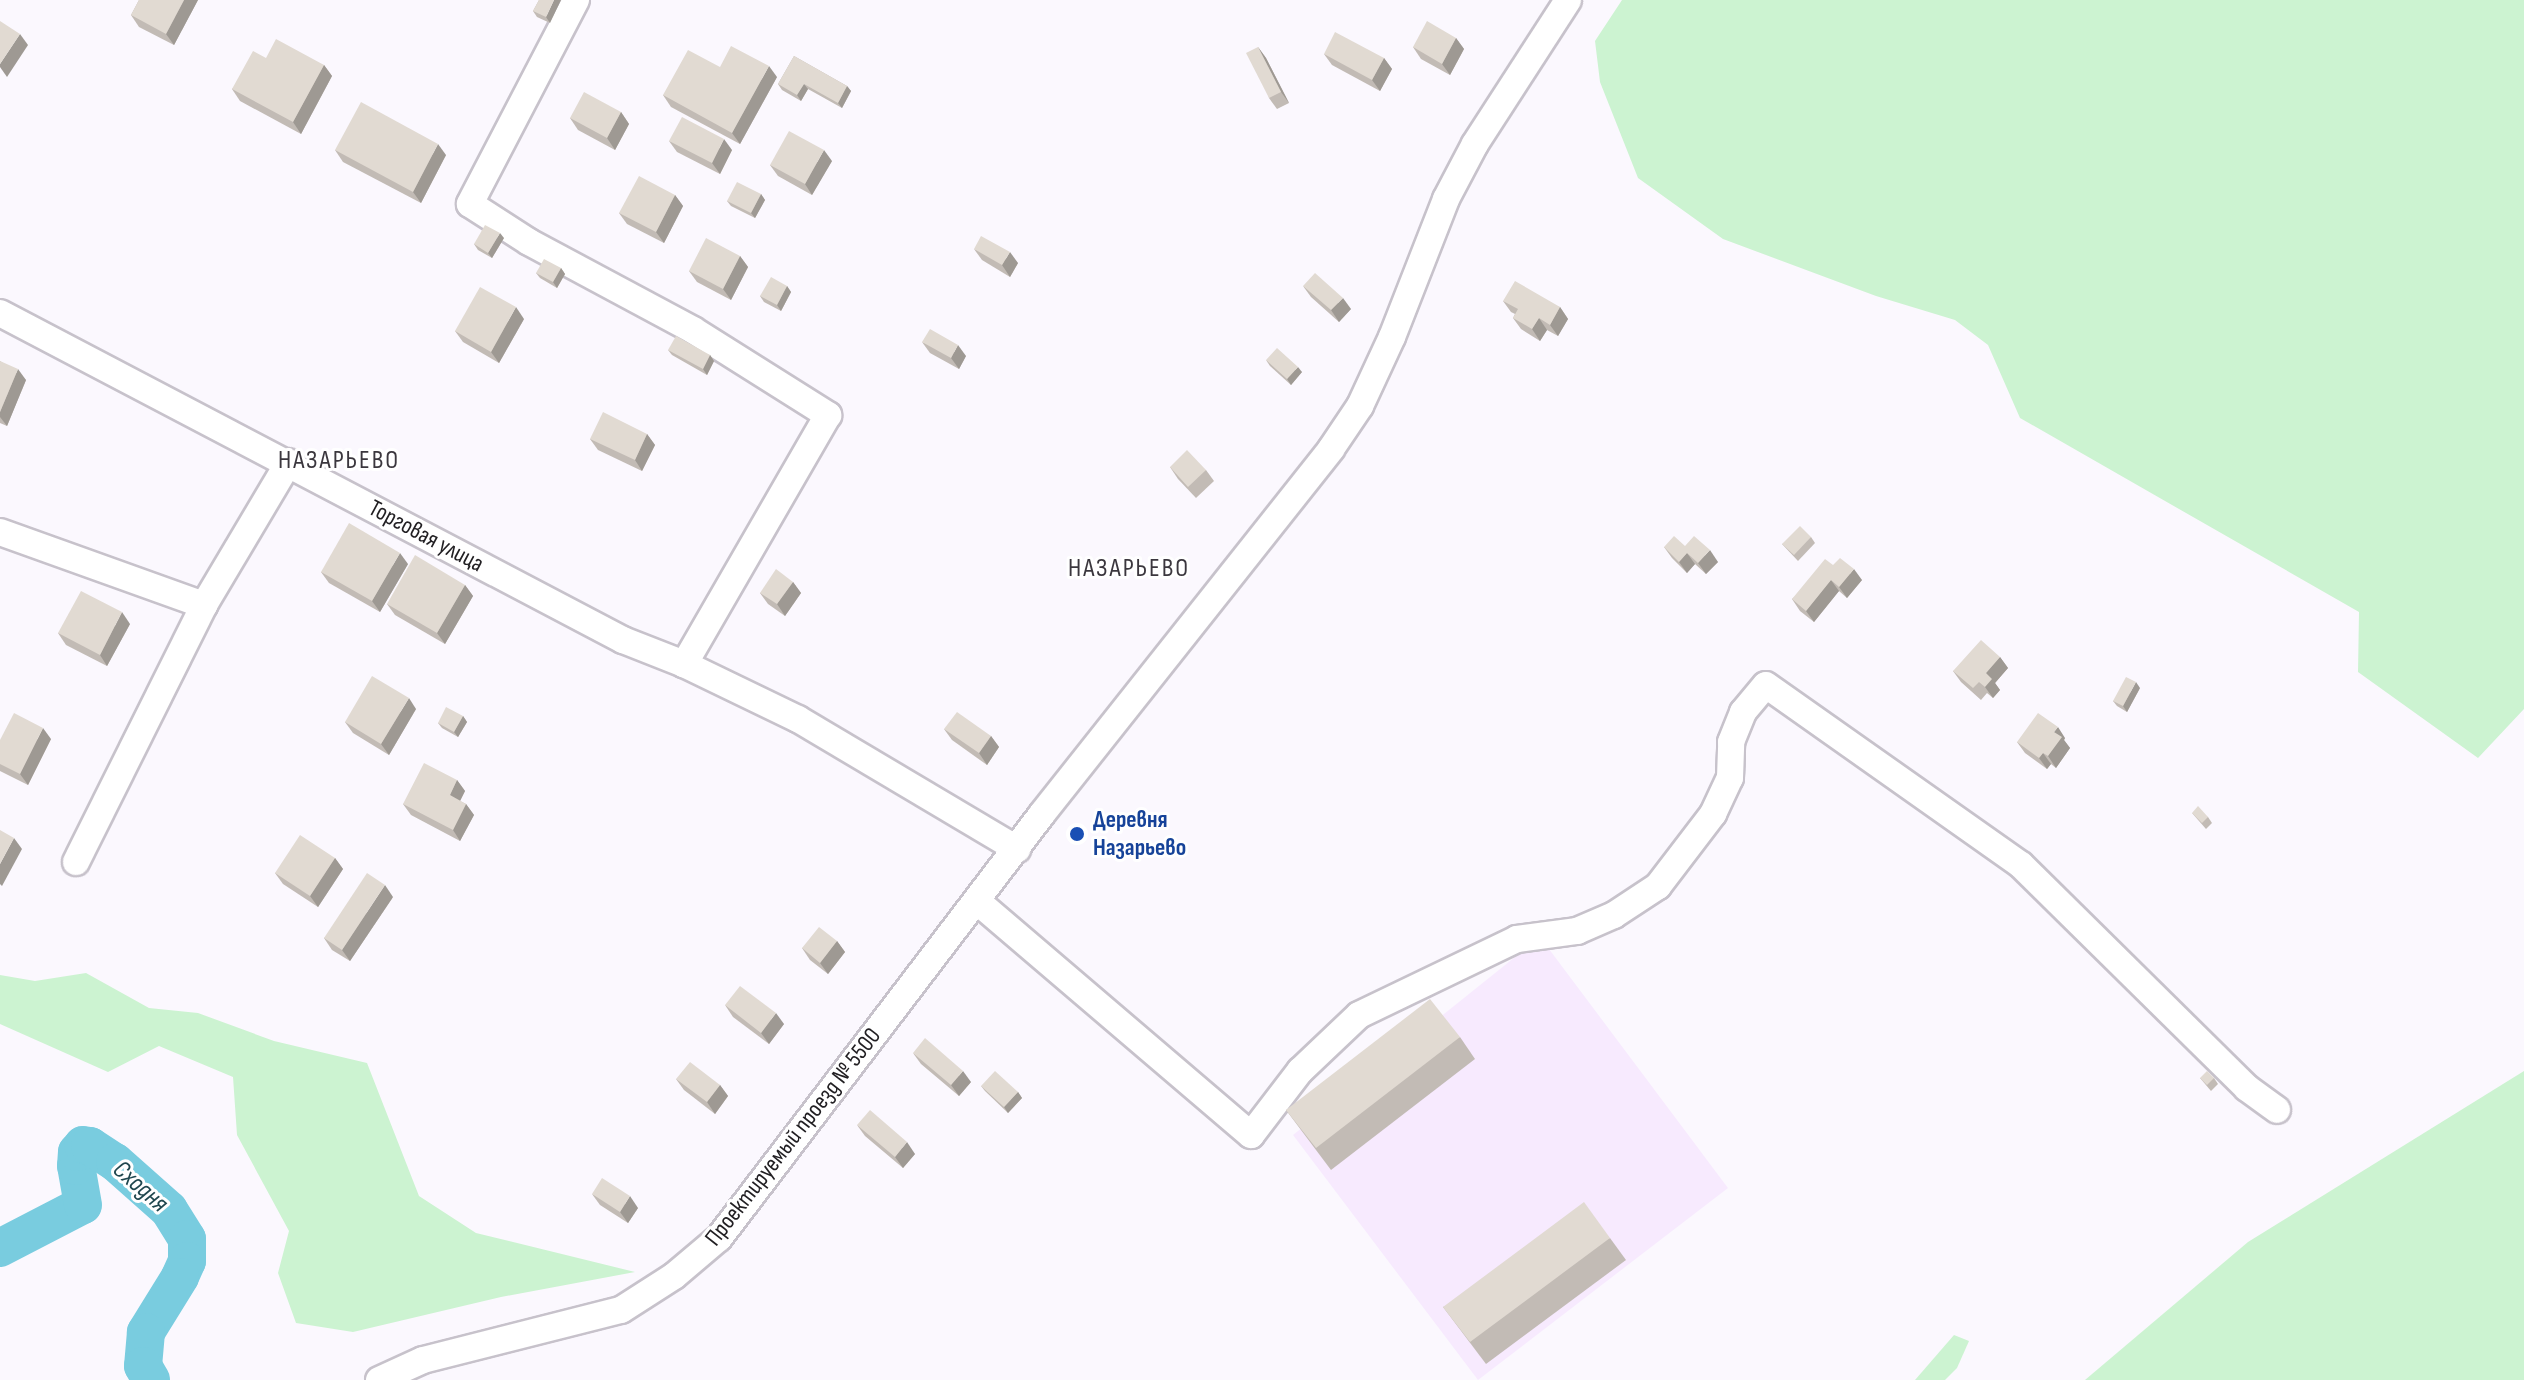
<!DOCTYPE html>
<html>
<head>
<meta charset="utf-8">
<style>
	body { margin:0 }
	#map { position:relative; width:2524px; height:1380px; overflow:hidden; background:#fbf8fe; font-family:"Sofia Sans Condensed",sans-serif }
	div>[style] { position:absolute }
	.industrial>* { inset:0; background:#f7eafe }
	.green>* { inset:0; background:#ccf3d1 }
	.river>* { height:38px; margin:-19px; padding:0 19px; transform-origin:19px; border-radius:19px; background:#79ccdf }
	.roads { filter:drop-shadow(2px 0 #c7c2cb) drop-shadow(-2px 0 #c7c2cb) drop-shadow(0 2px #c7c2cb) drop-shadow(0 -2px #c7c2cb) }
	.minor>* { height:26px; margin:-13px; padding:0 13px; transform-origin:13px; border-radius:13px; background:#fff }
	.wall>* { inset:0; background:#c2bbb5 }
	.shaded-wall>* { inset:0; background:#9e9993 }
	.building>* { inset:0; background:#e1dad2 }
	.dots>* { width:22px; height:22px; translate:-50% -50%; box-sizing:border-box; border:4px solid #fff; border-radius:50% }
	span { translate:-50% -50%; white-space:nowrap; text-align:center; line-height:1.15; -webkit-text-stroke:6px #fff; paint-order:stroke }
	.street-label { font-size:24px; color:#222023 }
	.transit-label { font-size:24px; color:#164399; font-weight:700 }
	.left { translate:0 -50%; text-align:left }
	.neighbourhood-label { font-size:26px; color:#3b373e; letter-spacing:2px }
	.water-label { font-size:26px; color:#20474f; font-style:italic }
</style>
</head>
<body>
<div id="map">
	<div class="industrial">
		<div style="clip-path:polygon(1540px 937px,1728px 1188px,1478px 1380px,1293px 1135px)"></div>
	</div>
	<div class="green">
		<div style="clip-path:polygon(1622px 0,2524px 0,2524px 709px,2478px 758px,2358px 672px,2359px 612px,2020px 418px,1988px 345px,1955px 320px,1876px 296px,1723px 239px,1638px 178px,1600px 82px,1595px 41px)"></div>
		<div style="clip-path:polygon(86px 973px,149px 1008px,198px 1013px,274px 1041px,367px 1063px,419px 1196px,476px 1233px,635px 1272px,501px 1297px,353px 1332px,296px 1323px,278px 1273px,289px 1231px,237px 1135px,233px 1077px,159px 1046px,108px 1072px,0 1024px,0 975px,35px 981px)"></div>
		<div style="clip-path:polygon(2524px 1071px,2524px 1380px,2085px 1380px,2248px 1242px)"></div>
		<div style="clip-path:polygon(1954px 1335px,1969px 1341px,1957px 1368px,1945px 1380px,1915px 1380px)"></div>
	</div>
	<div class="river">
		<div style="left:0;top:1248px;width:93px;rotate:-27.4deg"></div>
		<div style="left:83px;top:1205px;width:40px;rotate:-100deg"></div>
		<div style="left:76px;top:1166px;width:14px;rotate:-86deg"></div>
		<div style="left:77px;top:1152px;width:9px;rotate:-49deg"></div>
		<div style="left:83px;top:1145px;width:7px;rotate:8deg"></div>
		<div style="left:90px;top:1146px;width:30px;rotate:33deg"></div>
		<div style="left:115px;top:1162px;width:72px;rotate:41.6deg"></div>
		<div style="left:169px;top:1210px;width:34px;rotate:58deg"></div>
		<div style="left:187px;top:1239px;width:22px;rotate:90deg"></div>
		<div style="left:187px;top:1261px;width:17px;rotate:114deg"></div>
		<div style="left:180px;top:1277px;width:65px;rotate:121.7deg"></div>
		<div style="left:146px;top:1332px;width:34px;rotate:95deg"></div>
		<div style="left:143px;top:1366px;width:16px;rotate:60deg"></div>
	</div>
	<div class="roads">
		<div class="minor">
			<div style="left:576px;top:0;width:230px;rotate:117.5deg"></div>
			<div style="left:470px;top:204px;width:70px;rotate:32.8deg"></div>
			<div style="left:529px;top:242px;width:186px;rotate:28.2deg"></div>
			<div style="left:693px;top:330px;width:160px;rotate:32.2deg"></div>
			<div style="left:828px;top:415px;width:288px;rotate:120deg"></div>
			<div style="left:0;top:313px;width:704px;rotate:27.69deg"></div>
			<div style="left:623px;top:640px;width:66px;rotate:21.5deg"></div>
			<div style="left:684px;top:664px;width:127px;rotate:25.8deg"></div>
			<div style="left:798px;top:719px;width:255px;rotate:30.7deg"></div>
			<div style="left:0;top:532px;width:217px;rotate:19.7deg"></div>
			<div style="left:76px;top:862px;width:287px;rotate:-63.5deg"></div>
			<div style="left:204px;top:605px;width:166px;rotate:-59.3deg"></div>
			<div style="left:978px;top:902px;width:359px;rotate:40.5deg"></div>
			<div style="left:1251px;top:1135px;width:81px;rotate:-52.6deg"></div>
			<div style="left:1300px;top:1071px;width:81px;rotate:-43.5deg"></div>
			<div style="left:1359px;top:1015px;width:175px;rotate:-25.7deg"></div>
			<div style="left:1517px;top:939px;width:61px;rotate:-7.6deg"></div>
			<div style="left:1577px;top:931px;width:40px;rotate:-23.4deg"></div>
			<div style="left:1614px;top:915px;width:53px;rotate:-33.4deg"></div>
			<div style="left:1658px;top:886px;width:91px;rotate:-52.6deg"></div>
			<div style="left:1713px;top:814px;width:40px;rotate:-65deg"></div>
			<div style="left:1730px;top:778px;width:36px;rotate:-88deg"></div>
			<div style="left:1731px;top:742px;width:32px;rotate:-68deg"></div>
			<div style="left:1743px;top:712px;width:35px;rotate:-50deg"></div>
			<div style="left:1766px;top:685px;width:312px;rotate:35.2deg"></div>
			<div style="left:2021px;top:865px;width:317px;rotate:44.6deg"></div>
			<div style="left:2247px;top:1088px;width:37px;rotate:36deg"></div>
			<div style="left:379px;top:1380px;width:48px;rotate:-24.4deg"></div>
			<div style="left:423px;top:1360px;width:204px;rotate:-14.2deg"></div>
			<div style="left:621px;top:1310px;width:63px;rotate:-32.7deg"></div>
			<div style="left:674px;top:1276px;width:59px;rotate:-40.2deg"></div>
			<div style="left:719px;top:1238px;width:533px;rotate:-52.7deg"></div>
			<div style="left:1042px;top:814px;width:466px;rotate:-51.6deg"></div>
			<div style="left:1331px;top:449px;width:52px;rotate:-56deg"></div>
			<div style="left:1360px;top:406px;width:76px;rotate:-65.1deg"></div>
			<div style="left:1392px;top:337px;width:148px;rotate:-68.6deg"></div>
			<div style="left:1446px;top:199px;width:62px;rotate:-62.2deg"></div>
			<div style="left:1475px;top:144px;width:171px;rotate:-57.1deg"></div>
		</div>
	</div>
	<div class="wall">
		<div style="clip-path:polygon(139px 0,198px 0,174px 45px,139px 27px,131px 15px)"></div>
		<div style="clip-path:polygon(539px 0,550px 23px,537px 17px,533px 11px)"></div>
		<div style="clip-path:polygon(1456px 38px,1464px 49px,1450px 75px,1421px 59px,1413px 47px)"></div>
		<div style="clip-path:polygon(1258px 47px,1266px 58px,1289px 103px,1277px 109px,1269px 98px)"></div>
		<div style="clip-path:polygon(1324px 54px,1384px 58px,1392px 69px,1380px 91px,1332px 65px)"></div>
		<div style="clip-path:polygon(794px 56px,847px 86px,851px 91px,842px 108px,808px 89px,801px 101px,782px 90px,778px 84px)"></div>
		<div style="clip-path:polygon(266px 58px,324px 65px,332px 76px,301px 134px,240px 101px,232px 89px)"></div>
		<div style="clip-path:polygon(777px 77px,740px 144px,671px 107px,663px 95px)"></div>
		<div style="clip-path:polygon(621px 112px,629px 124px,615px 150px,578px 130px,570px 118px)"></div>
		<div style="clip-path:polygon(669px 141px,732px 150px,720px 174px,677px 152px)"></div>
		<div style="clip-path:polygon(335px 150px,446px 155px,421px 203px,343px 162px)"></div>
		<div style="clip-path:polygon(832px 161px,812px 195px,778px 176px,770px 165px)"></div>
		<div style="clip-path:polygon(761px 194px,765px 200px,755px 218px,731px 206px,727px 201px)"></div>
		<div style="clip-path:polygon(675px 195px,683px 206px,664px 243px,627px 224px,619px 213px)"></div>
		<div style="clip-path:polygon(504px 238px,492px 258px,478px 250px,474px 244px)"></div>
		<div style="clip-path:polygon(974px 249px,1018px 263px,1010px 277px,982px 260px)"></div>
		<div style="clip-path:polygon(740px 256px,748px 267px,731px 300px,697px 282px,689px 271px)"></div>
		<div style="clip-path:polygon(561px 268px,565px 274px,557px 288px,540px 278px,536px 273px)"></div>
		<div style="clip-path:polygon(787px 286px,791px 292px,781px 311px,764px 302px,760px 296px)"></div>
		<div style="clip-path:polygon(1303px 286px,1351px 309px,1339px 322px,1311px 297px)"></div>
		<div style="clip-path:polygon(1503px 301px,1560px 307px,1568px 319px,1558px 336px,1547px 330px,1540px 341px,1521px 329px,1513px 318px,1515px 314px,1511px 312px)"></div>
		<div style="clip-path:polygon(524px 319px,499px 363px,463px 342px,455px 331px)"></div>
		<div style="clip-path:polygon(922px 342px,966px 356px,959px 369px,930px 353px)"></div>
		<div style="clip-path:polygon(668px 350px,710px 355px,714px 361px,707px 375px,672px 355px)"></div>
		<div style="clip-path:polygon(1266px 360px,1302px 372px,1291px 385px,1270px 366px)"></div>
		<div style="clip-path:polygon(0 361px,26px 380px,7px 426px,0 423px)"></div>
		<div style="clip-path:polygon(647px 434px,655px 445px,642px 471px,598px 450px,590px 439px)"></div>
		<div style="clip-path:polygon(1170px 467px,1206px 470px,1214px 481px,1196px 498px,1178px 479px)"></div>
		<div style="clip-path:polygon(1811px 537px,1815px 543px,1798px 561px,1782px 544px)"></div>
		<div style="clip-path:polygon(1685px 546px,1718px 562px,1706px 574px,1695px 564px,1687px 573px,1672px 558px,1664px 547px)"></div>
		<div style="clip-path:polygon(408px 564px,380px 612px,329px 583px,321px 572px)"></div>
		<div style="clip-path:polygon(1833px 565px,1862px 580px,1847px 598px,1839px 591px,1814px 622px,1800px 611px,1792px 599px)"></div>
		<div style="clip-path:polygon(793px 582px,801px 593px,785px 616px,768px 604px,760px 593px)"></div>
		<div style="clip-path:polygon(465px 585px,473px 596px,445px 644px,395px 615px,387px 604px)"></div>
		<div style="clip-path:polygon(130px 624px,107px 666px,66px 645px,58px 633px)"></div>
		<div style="clip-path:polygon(2000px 657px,2008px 668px,1995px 683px,2000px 690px,1993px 698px,1987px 693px,1981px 700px,1961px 682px,1953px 671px)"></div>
		<div style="clip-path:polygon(2140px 688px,2127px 712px,2117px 706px,2113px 701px)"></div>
		<div style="clip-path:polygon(416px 709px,389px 755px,353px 733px,345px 722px)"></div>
		<div style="clip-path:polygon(463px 716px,467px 722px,458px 737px,442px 728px,438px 723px)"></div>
		<div style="clip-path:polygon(944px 729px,991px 736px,999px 747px,987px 765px,952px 740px)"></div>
		<div style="clip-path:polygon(2065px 738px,2064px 740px,2070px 748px,2056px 768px,2051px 764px,2047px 769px,2025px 753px,2017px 742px)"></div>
		<div style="clip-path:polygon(51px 739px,28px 785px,0 771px,0 740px)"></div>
		<div style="clip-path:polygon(457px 780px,465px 791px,460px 801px,466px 804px,474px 815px,460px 841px,411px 815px,403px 804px)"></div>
		<div style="clip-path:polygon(2192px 813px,2208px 817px,2212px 823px,2206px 829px)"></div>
		<div style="clip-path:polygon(335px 858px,343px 869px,318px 907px,283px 884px,275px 873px)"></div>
		<div style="clip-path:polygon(393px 897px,350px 961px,332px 950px,324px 938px)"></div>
		<div style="clip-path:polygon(837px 941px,845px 952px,828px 974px,810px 960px,802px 948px)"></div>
		<div style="clip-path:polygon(725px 1005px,784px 1024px,769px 1044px,733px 1017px)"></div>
		<div style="clip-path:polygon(1460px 1037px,1475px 1059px,1331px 1170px,1286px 1110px)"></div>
		<div style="clip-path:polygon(913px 1053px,971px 1082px,959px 1096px,921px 1064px)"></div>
		<div style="clip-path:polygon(2200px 1078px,2214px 1078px,2218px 1084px,2211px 1091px)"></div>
		<div style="clip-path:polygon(676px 1079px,720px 1085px,728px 1096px,715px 1114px,684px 1090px)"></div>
		<div style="clip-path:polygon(981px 1086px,1018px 1092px,1022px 1098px,1008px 1113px,985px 1091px)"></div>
		<div style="clip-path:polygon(857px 1125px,915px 1154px,903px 1168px,865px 1136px)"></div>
		<div style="clip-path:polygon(592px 1194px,638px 1208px,628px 1223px,600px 1205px)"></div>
		<div style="clip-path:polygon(1610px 1238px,1626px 1260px,1486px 1364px,1443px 1307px)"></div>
	</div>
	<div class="shaded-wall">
		<div style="clip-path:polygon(184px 0,198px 0,174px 45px,166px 34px)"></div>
		<div style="clip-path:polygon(554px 0,561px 0,550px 23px,546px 17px)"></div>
		<div style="clip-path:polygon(20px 34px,28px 45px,7px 77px,0 67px,0 64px)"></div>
		<div style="clip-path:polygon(1456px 38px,1464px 49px,1450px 75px,1442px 64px)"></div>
		<div style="clip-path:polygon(1258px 47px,1266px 58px,1289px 103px,1281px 92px)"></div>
		<div style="clip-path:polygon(1384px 58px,1392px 69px,1380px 91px,1372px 80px)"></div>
		<div style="clip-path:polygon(324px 65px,332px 76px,301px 134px,293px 122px)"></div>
		<div style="clip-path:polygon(769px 66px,777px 77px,740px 144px,732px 133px)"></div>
		<div style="clip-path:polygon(804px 84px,808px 89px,801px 101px,797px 95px)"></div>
		<div style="clip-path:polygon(847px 86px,851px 91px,842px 108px,838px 103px)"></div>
		<div style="clip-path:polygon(621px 112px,629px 124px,615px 150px,607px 138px)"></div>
		<div style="clip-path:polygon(724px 139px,732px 150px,720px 174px,712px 163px)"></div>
		<div style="clip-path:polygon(438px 144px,446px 155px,421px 203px,413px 192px)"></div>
		<div style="clip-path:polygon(824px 150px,832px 161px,812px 195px,805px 184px)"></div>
		<div style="clip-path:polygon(761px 194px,765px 200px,755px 218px,751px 213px)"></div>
		<div style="clip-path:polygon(675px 195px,683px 206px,664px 243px,656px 232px)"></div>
		<div style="clip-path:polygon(500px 233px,504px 238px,492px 258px,488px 253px)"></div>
		<div style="clip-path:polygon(1010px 252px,1018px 263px,1010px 277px,1002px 265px)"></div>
		<div style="clip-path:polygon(740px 256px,748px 267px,731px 300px,723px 289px)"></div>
		<div style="clip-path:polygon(561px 268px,565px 274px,557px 288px,553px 282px)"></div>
		<div style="clip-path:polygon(787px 286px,791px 292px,781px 311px,777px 305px)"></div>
		<div style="clip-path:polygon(1343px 298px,1351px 309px,1339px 322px,1331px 310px)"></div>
		<div style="clip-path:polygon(516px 307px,524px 319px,499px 363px,491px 352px)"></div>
		<div style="clip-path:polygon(1560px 307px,1568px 319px,1558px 336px,1550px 325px)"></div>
		<div style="clip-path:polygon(1539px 318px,1547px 330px,1540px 341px,1532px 329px)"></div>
		<div style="clip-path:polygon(958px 345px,966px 356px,959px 369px,951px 358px)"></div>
		<div style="clip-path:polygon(710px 355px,714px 361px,707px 375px,703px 369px)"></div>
		<div style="clip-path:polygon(1298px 367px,1302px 372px,1291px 385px,1287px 379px)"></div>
		<div style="clip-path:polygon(18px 369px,26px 380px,7px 426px,0 417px,0 412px)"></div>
		<div style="clip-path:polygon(647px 434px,655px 445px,642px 471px,635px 460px)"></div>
		<div style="clip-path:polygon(1710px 550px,1718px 562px,1706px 574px,1698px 563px)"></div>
		<div style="clip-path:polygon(400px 553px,408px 564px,380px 612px,372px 601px)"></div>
		<div style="clip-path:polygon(1687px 553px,1695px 564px,1687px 573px,1679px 562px)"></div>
		<div style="clip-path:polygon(1854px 569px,1862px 580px,1847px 598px,1839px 587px)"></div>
		<div style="clip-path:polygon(1831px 580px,1839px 591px,1814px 622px,1806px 611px)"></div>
		<div style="clip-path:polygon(793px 582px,801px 593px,785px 616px,777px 604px)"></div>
		<div style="clip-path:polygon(465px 585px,473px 596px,445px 644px,437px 633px)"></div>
		<div style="clip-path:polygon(122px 612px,130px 624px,107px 666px,100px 655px)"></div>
		<div style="clip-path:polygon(2000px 657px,2008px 668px,1995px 683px,2000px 690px,1993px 698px,1985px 687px,1986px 673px)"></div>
		<div style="clip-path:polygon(2136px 682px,2140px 688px,2127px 712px,2123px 706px)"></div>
		<div style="clip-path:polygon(409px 698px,416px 709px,389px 755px,381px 744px)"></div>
		<div style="clip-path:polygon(463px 716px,467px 722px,458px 737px,454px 732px)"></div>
		<div style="clip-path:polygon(2058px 727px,2065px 738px,2064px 740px,2070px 748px,2056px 768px,2048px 756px,2054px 732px)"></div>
		<div style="clip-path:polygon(43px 728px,51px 739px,28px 785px,20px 774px)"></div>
		<div style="clip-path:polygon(991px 736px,999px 747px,987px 765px,979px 753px)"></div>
		<div style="clip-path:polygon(2043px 753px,2051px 764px,2047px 769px,2039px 758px)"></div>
		<div style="clip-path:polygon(457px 780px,465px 791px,457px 807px,450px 795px)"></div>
		<div style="clip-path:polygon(466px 804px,474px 815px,460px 841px,453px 830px)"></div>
		<div style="clip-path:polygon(14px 838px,22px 849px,2px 886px,0 884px,0 864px)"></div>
		<div style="clip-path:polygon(335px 858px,343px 869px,318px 907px,310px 896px)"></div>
		<div style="clip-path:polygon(385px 885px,393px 897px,350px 961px,342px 950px)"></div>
		<div style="clip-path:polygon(837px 941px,845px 952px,828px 974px,820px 963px)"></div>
		<div style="clip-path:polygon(776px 1013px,784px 1024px,769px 1044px,761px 1033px)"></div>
		<div style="clip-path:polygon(963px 1071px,971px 1082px,959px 1096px,951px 1085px)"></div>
		<div style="clip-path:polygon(720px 1085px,728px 1096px,715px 1114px,707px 1102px)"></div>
		<div style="clip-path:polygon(1018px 1092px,1022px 1098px,1008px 1113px,1004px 1107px)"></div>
		<div style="clip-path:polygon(907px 1142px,915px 1154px,903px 1168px,895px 1157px)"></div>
		<div style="clip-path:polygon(630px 1196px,638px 1208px,628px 1223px,620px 1212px)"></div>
	</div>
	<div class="building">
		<div style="clip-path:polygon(139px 0,184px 0,166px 34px,131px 15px)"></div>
		<div style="clip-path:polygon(539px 0,554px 0,546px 17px,533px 11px)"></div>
		<div style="clip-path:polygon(0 21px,20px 34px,0 64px)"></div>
		<div style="clip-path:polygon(1427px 21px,1456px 38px,1442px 64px,1413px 47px)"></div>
		<div style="clip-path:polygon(1335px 32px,1384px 58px,1372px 80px,1324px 54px)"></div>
		<div style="clip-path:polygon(276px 39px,324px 65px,293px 122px,232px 89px,253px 51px,266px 58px)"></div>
		<div style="clip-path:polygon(731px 46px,769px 66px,732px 133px,663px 95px,688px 50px,720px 67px)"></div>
		<div style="clip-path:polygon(1258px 47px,1281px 92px,1269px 98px,1246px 53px)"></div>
		<div style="clip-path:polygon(794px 56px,847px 86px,838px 103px,804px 84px,797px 95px,778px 84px)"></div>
		<div style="clip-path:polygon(584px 92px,621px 112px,607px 138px,570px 118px)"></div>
		<div style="clip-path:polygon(361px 102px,438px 144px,413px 192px,335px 150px)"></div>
		<div style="clip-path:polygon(682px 117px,724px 139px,712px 163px,669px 141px)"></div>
		<div style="clip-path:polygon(789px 131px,824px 150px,805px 184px,770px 165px)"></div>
		<div style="clip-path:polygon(639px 176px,675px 195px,656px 232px,619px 213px)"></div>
		<div style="clip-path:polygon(737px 182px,761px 194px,751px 213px,727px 201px)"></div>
		<div style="clip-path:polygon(485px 225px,500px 233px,488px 253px,474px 244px)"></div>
		<div style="clip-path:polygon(981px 236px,1010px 252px,1002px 265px,974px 249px)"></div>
		<div style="clip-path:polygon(706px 238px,740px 256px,723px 289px,689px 271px)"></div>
		<div style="clip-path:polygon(544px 259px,561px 268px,553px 282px,536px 273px)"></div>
		<div style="clip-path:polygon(1315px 273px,1343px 298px,1331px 310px,1303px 286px)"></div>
		<div style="clip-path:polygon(771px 277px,787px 286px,777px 305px,760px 296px)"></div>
		<div style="clip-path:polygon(1515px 281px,1560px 307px,1550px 325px,1539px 318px,1532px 329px,1513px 318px,1518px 309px,1503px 301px)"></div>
		<div style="clip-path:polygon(480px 287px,516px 307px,491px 352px,455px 331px)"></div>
		<div style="clip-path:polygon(930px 329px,958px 345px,951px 358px,922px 342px)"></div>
		<div style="clip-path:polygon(676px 336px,710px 355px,703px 369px,668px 350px)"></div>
		<div style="clip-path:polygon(1277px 348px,1298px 367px,1287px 379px,1266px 360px)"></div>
		<div style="clip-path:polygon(0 361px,18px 369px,0 412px)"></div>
		<div style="clip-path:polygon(603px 412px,647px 434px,635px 460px,590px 439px)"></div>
		<div style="clip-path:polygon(1187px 450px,1206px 470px,1188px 487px,1170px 467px)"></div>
		<div style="clip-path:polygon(349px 523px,400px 553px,372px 601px,321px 572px)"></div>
		<div style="clip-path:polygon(1800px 526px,1811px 537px,1794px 555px,1782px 544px)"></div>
		<div style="clip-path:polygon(1674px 536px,1685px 546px,1694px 536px,1710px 550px,1698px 563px,1687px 553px,1679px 562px,1664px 547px)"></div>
		<div style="clip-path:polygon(415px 555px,465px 585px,437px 633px,387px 604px)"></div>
		<div style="clip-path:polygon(1840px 558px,1854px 569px,1839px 587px,1831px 580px,1806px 611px,1792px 599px,1825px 559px,1833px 565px)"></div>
		<div style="clip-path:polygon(776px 569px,793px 582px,777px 604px,760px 593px)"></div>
		<div style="clip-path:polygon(81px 591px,122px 612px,100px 655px,58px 633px)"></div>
		<div style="clip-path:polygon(1981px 640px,2000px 657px,1986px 673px,1992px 679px,1985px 687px,1979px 682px,1973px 688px,1953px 671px)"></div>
		<div style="clip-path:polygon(372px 676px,409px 698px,381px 744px,345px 722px)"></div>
		<div style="clip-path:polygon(2126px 677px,2136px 682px,2123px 706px,2113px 701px)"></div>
		<div style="clip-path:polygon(446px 707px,463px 716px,454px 732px,438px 723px)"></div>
		<div style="clip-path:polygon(957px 712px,991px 736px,979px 753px,944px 729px)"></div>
		<div style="clip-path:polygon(14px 713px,43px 728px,20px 774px,0 764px,0 740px)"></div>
		<div style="clip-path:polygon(2038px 713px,2058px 727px,2054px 732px,2062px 737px,2048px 756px,2043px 753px,2039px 758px,2017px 742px)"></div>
		<div style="clip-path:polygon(424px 763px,457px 780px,450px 795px,466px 804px,453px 830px,403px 804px)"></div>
		<div style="clip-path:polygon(2198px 806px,2208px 817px,2202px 823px,2192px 813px)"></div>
		<div style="clip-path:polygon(0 830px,14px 838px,0 864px)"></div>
		<div style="clip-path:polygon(300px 835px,335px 858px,310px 896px,275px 873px)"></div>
		<div style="clip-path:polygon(367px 873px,385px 885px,342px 950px,324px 938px)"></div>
		<div style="clip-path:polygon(819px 927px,837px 941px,820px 963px,802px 948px)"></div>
		<div style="clip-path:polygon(740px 986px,776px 1013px,761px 1033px,725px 1005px)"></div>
		<div style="clip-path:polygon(1430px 999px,1460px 1037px,1316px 1148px,1286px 1110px)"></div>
		<div style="clip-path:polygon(925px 1038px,963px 1071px,951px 1085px,913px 1053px)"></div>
		<div style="clip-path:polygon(690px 1062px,720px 1085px,707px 1102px,676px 1079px)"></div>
		<div style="clip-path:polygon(995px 1071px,1018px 1092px,1004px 1107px,981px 1086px)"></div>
		<div style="clip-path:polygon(2207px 1071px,2214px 1078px,2207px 1085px,2200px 1078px)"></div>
		<div style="clip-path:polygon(870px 1110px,907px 1142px,895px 1157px,857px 1125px)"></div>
		<div style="clip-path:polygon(602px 1178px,630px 1196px,620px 1212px,592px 1194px)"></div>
		<div style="clip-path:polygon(1584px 1202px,1610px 1238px,1470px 1342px,1443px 1307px)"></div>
	</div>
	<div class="dots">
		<div style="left:1077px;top:834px;background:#1a4fb4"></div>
	</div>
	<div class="street-label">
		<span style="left:426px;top:536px;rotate:28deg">Торговая улица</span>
		<span style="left:793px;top:1137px;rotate:-52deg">Проектируемый проезд № 5500</span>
	</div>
	<div class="transit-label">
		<span class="left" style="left:1093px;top:834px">Деревня<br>Назарьево</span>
	</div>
	<div class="neighbourhood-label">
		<span style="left:339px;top:461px">НАЗАРЬЕВО</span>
		<span style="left:1129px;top:569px">НАЗАРЬЕВО</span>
	</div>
	<div class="water-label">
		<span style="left:140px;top:1187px;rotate:41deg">Сходня</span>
	</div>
</div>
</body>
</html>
